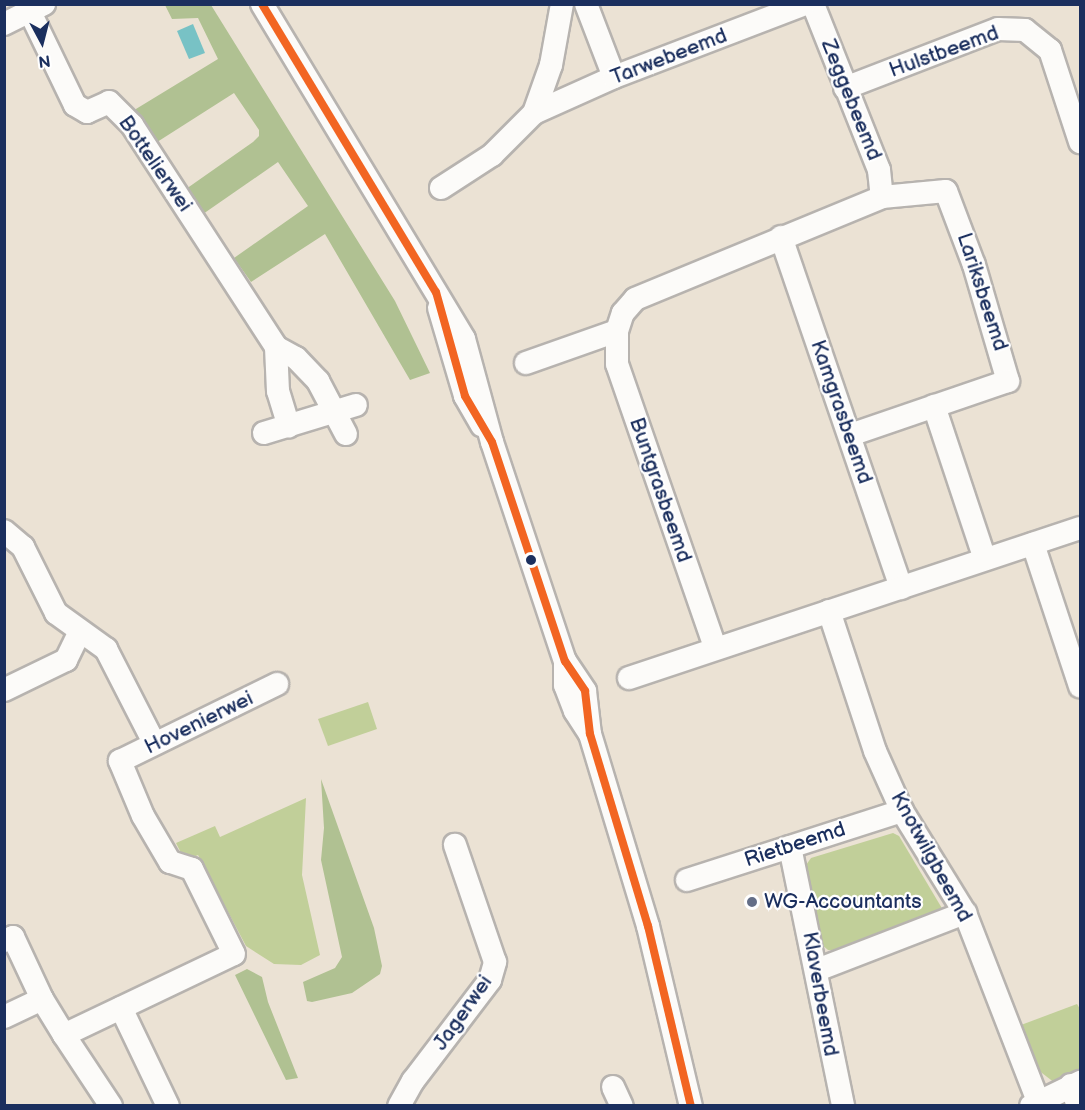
<!DOCTYPE html>
<html>
<head>
<meta charset="utf-8">
<style>
	body { margin:0 }
	#map { position:relative; width:1085px; height:1110px; overflow:hidden; background:#ebe2d4; font-family:"Balsamiq Sans",sans-serif }
	div>[style] { position:absolute }
	.green>* { inset:0; background:#c1cf99 }
	.forest>* { inset:0; background:#b0c192 }
	.water>* { inset:0; background:#78c2c5 }
	.roads { filter:drop-shadow(2px 0 #b7b3af) drop-shadow(-2px 0 #b7b3af) drop-shadow(0 2px #b7b3af) drop-shadow(0 -2px #b7b3af) }
	.minor>* { height:22px; margin:-11px; padding:0 11px; transform-origin:11px; border-radius:11px; background:#fcfbf9 }
	.bus-1>* { height:8px; margin:-4px; padding:0 4px; transform-origin:4px; border-radius:4px; background:#f26522 }
	.dots>* { width:16px; height:16px; translate:-50% -50%; box-sizing:border-box; border:3px solid #fff; border-radius:50% }
	span { translate:-50% -50%; white-space:nowrap; text-align:center; line-height:1.15; -webkit-text-stroke:4.5px #fff; paint-order:stroke }
	.street-label { font-size:21px; color:#1b2f5e }
	.poi-label { font-size:21px; color:#1b2f5e }
	.left { translate:0 -50%; text-align:left }
	.frame { position:absolute; inset:0; border:6px solid #1b2f5e; pointer-events:none }
	.north { position:absolute; left:12px; top:12px; width:60px; height:60px; -webkit-text-stroke:4px #fff; paint-order:stroke; rotate:173deg; font-size:16px; font-weight:700; line-height:24px; text-align:center; color:#1b2f5e }
	.north::after { content:''; display:block; margin:auto; width:21px; height:27px; background:#1b2f5e; clip-path:polygon(50% 0,100% 100%,50% 72%,0 100%) }
</style>
</head>
<body>
<div id="map">
	<div class="green">
		<div style="clip-path:polygon(368px 702px,377px 729px,328px 746px,318px 719px)"></div>
		<div style="clip-path:polygon(306px 798px,302px 875px,320px 955px,301px 965px,274px 964px,246px 946px,198px 855px,185px 861px,176px 843px,215px 826px,220px 837px)"></div>
		<div style="clip-path:polygon(893px 833px,899px 836px,943px 910px,841px 951px,828px 950px,821px 944px,806px 865px,811px 858px)"></div>
		<div style="clip-path:polygon(1077px 1004px,1080px 1009px,1080px 1072px,1055px 1083px,1038px 1070px,1021px 1025px)"></div>
	</div>
	<div class="forest">
		<div style="clip-path:polygon(165px 5px,211px 5px,395px 301px,430px 373px,410px 380px,325px 234px,251px 282px,234px 258px,308px 206px,278px 162px,203px 214px,186px 189px,253px 142px,259px 136px,259px 130px,234px 93px,154px 144px,131px 112px,218px 59px,198px 18px,172px 19px)"></div>
		<div style="clip-path:polygon(321px 779px,374px 928px,382px 966px,380px 974px,352px 993px,312px 1002px,307px 1001px,303px 982px,335px 968px,342px 957px,321px 860px,324px 828px)"></div>
		<div style="clip-path:polygon(247px 969px,262px 977px,268px 1002px,298px 1078px,286px 1080px,235px 975px)"></div>
	</div>
	<div class="water">
		<div style="clip-path:polygon(193px 24px,205px 53px,189px 59px,177px 31px)"></div>
	</div>
	<div class="roads">
		<div class="minor">
			<div style="left:262px;top:4px;width:391px;rotate:58.9deg"></div>
			<div style="left:464px;top:339px;width:107px;rotate:74.8deg"></div>
			<div style="left:492px;top:442px;width:231px;rotate:71.6deg"></div>
			<div style="left:565px;top:661px;width:24px;rotate:90deg"></div>
			<div style="left:565px;top:685px;width:28px;rotate:69deg"></div>
			<div style="left:575px;top:711px;width:27px;rotate:57deg"></div>
			<div style="left:590px;top:734px;width:201px;rotate:73.2deg"></div>
			<div style="left:648px;top:926px;width:185px;rotate:76.6deg"></div>
			<div style="left:586px;top:4px;width:78px;rotate:69deg"></div>
			<div style="left:813px;top:4px;width:179px;rotate:68.3deg"></div>
			<div style="left:879px;top:170px;width:27px;rotate:84deg"></div>
			<div style="left:30px;top:12px;width:103px;rotate:64.2deg"></div>
			<div style="left:75px;top:105px;width:14px;rotate:30deg"></div>
			<div style="left:87px;top:112px;width:24px;rotate:-24deg"></div>
			<div style="left:109px;top:102px;width:33px;rotate:45deg"></div>
			<div style="left:132px;top:125px;width:265px;rotate:57deg"></div>
			<div style="left:276px;top:347px;width:23px;rotate:29deg"></div>
			<div style="left:296px;top:358px;width:32px;rotate:46deg"></div>
			<div style="left:318px;top:381px;width:60px;rotate:62.2deg"></div>
			<div style="left:4px;top:24px;width:45px;rotate:-26.6deg"></div>
			<div style="left:845px;top:88px;width:164px;rotate:-21.1deg"></div>
			<div style="left:998px;top:29px;width:27px;rotate:2deg"></div>
			<div style="left:1025px;top:30px;width:32px;rotate:39deg"></div>
			<div style="left:1050px;top:50px;width:97px;rotate:71.9deg"></div>
			<div style="left:534px;top:113px;width:51px;rotate:-70.5deg"></div>
			<div style="left:551px;top:65px;width:62px;rotate:-79.8deg"></div>
			<div style="left:441px;top:188px;width:61px;rotate:-32.9deg"></div>
			<div style="left:492px;top:155px;width:59px;rotate:-45deg"></div>
			<div style="left:534px;top:113px;width:88px;rotate:-24.2deg"></div>
			<div style="left:614px;top:77px;width:204px;rotate:-20.9deg"></div>
			<div style="left:781px;top:237px;width:371px;rotate:71.1deg"></div>
			<div style="left:439px;top:308px;width:92px;rotate:73.5deg"></div>
			<div style="left:465px;top:396px;width:34px;rotate:60deg"></div>
			<div style="left:276px;top:347px;width:44px;rotate:87.4deg"></div>
			<div style="left:278px;top:391px;width:37px;rotate:73deg"></div>
			<div style="left:526px;top:363px;width:96px;rotate:-19.4deg"></div>
			<div style="left:934px;top:406px;width:161px;rotate:71.6deg"></div>
			<div style="left:264px;top:433px;width:96px;rotate:-16.9deg"></div>
			<div style="left:4px;top:531px;width:25px;rotate:40deg"></div>
			<div style="left:23px;top:547px;width:74px;rotate:63.4deg"></div>
			<div style="left:56px;top:613px;width:62px;rotate:35.8deg"></div>
			<div style="left:106px;top:649px;width:106px;rotate:62.9deg"></div>
			<div style="left:1033px;top:544px;width:150px;rotate:71.7deg"></div>
			<div style="left:829px;top:611px;width:147px;rotate:71.8deg"></div>
			<div style="left:875px;top:751px;width:66px;rotate:65.8deg"></div>
			<div style="left:902px;top:811px;width:120px;rotate:58.3deg"></div>
			<div style="left:965px;top:913px;width:202px;rotate:68.8deg"></div>
			<div style="left:715px;top:647px;width:299px;rotate:-109.1deg"></div>
			<div style="left:617px;top:364px;width:33px;rotate:-90deg"></div>
			<div style="left:617px;top:331px;width:19px;rotate:-72deg"></div>
			<div style="left:623px;top:313px;width:18px;rotate:-49deg"></div>
			<div style="left:635px;top:299px;width:267px;rotate:-22.4deg"></div>
			<div style="left:882px;top:197px;width:64px;rotate:-5.4deg"></div>
			<div style="left:946px;top:191px;width:79px;rotate:69.3deg"></div>
			<div style="left:974px;top:265px;width:121px;rotate:73.7deg"></div>
			<div style="left:1008px;top:381px;width:167px;rotate:161.1deg"></div>
			<div style="left:565px;top:661px;width:36px;rotate:56deg"></div>
			<div style="left:585px;top:691px;width:43px;rotate:83.4deg"></div>
			<div style="left:629px;top:678px;width:475px;rotate:-18.4deg"></div>
			<div style="left:4px;top:690px;width:69px;rotate:-25.8deg"></div>
			<div style="left:66px;top:660px;width:32px;rotate:-64deg"></div>
			<div style="left:790px;top:847px;width:264px;rotate:78.4deg"></div>
			<div style="left:687px;top:880px;width:226px;rotate:-17.8deg"></div>
			<div style="left:4px;top:941px;width:10px;rotate:-24deg"></div>
			<div style="left:13px;top:937px;width:68px;rotate:64.9deg"></div>
			<div style="left:42px;top:999px;width:42px;rotate:154.7deg"></div>
			<div style="left:817px;top:970px;width:159px;rotate:-21.1deg"></div>
			<div style="left:42px;top:999px;width:42px;rotate:58.6deg"></div>
			<div style="left:64px;top:1035px;width:188px;rotate:-25.5deg"></div>
			<div style="left:234px;top:954px;width:95px;rotate:-116.3deg"></div>
			<div style="left:192px;top:869px;width:23px;rotate:-162deg"></div>
			<div style="left:170px;top:862px;width:53px;rotate:-120.4deg"></div>
			<div style="left:143px;top:816px;width:60px;rotate:-112.7deg"></div>
			<div style="left:120px;top:761px;width:175px;rotate:-26.1deg"></div>
			<div style="left:121px;top:1008px;width:109px;rotate:64.4deg"></div>
			<div style="left:64px;top:1035px;width:85px;rotate:56.5deg"></div>
			<div style="left:1071px;top:1085px;width:22px;rotate:72deg"></div>
			<div style="left:613px;top:1087px;width:21px;rotate:65deg"></div>
			<div style="left:399px;top:1106px;width:29px;rotate:-61deg"></div>
			<div style="left:413px;top:1081px;width:127px;rotate:-52.7deg"></div>
			<div style="left:490px;top:980px;width:19px;rotate:-74deg"></div>
			<div style="left:495px;top:962px;width:124px;rotate:-108.9deg"></div>
			<div style="left:1031px;top:1106px;width:55px;rotate:-26.1deg"></div>
		</div>
	</div>
	<div class="bus-1">
		<div style="left:262px;top:4px;width:336px;rotate:58.9deg"></div>
		<div style="left:436px;top:292px;width:108px;rotate:74.4deg"></div>
		<div style="left:465px;top:396px;width:53px;rotate:59.6deg"></div>
		<div style="left:492px;top:442px;width:231px;rotate:71.6deg"></div>
		<div style="left:565px;top:661px;width:36px;rotate:56deg"></div>
		<div style="left:585px;top:691px;width:43px;rotate:83.4deg"></div>
		<div style="left:590px;top:734px;width:201px;rotate:73.2deg"></div>
		<div style="left:648px;top:926px;width:185px;rotate:76.6deg"></div>
	</div>
	<div class="dots">
		<div style="left:531px;top:560px;background:#1b2f5e"></div>
		<div style="left:752px;top:902px;background:#646e87"></div>
	</div>
	<div class="street-label">
		<span style="left:944px;top:52px;rotate:-20deg">Hulstbeemd</span>
		<span style="left:669px;top:57px;rotate:-21deg">Tarwebeemd</span>
		<span style="left:851px;top:100px;rotate:68deg">Zeggebeemd</span>
		<span style="left:155px;top:164px;rotate:55deg">Bottelierwei</span>
		<span style="left:982px;top:292px;rotate:72deg">Lariksbeemd</span>
		<span style="left:841px;top:412px;rotate:71deg">Kamgrasbeemd</span>
		<span style="left:660px;top:490px;rotate:71deg">Buntgrasbeemd</span>
		<span style="left:199px;top:723px;rotate:-26deg">Hovenierwei</span>
		<span style="left:795px;top:845px;rotate:-18deg">Rietbeemd</span>
		<span style="left:931px;top:857px;rotate:61deg">Knotwilgbeemd</span>
		<span style="left:820px;top:994px;rotate:80deg">Klaverbeemd</span>
		<span style="left:463px;top:1013px;rotate:-55deg">Jagerwei</span>
	</div>
	<div class="poi-label">
		<span class="left" style="left:764px;top:902px">WG-Accountants</span>
	</div>
	<div class="frame"></div>
	<div class="north">N</div>
</div>
</body>
</html>
